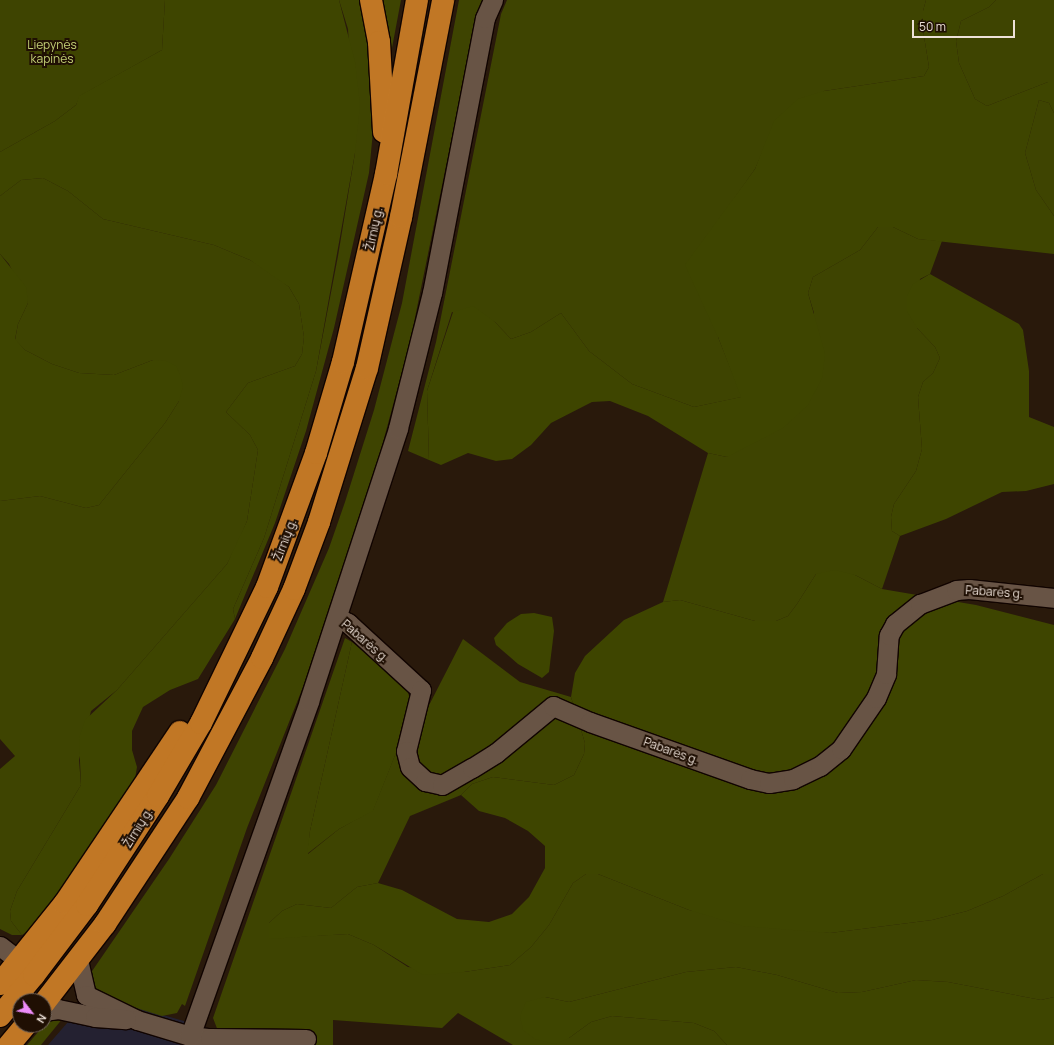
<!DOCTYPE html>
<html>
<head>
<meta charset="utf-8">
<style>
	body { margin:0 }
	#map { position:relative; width:1054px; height:1045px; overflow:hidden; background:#29190b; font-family:Manrope,sans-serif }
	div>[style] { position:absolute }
	.commercial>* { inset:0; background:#242131 }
	.green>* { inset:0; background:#3e4401 }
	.forest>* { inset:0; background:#3e4500 }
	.roads { filter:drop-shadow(1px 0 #110400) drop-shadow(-1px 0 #110400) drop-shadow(0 1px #110400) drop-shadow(0 -1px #110400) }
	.minor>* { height:19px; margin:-9.5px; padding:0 9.5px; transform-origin:9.5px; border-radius:9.5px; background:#685445 }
	.highway>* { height:22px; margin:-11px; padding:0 11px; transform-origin:11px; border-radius:11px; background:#c17725 }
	span { translate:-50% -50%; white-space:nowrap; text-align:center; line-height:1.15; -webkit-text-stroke:4px #1f0f03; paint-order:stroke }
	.park-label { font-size:12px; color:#c2cf75 }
	.street-label { font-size:12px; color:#ede1d8 }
	.north { position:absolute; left:12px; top:993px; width:40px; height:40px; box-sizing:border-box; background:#1f0f03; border:1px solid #716358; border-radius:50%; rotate:121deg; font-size:11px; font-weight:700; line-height:16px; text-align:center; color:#ede1d8 }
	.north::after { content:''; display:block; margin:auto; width:14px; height:18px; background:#ed8cf9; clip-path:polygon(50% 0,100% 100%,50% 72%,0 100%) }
	.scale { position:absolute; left:912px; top:20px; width:103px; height:18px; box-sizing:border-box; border:2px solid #ede1d8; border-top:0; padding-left:5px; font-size:12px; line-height:14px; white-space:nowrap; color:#ede1d8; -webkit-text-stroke:3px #1f0f03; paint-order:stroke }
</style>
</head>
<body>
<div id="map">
	<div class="commercial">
		<div style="clip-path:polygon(94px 992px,105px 998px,218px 1031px,212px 1045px,48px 1045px)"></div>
	</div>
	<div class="green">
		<div style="clip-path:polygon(0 0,165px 0,162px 50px,80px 96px,76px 105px,55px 121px,0 152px)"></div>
		<div style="clip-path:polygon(339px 0,364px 0,375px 111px,369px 173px,334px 328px,306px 431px,275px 523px,235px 619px,233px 609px,264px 538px,316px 371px,338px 256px,355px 153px,348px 29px)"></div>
		<div style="clip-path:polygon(378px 0,401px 0,389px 64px)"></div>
		<div style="clip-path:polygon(459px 0,483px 0,474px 29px,410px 342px,379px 457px,303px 687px,247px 828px,185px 1006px,182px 1004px,177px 1013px,162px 1016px,104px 998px,94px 992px,88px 977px,169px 859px,216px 785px,285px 649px,329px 548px,345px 502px,374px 410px,402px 303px)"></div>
		<div style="clip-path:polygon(507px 0,926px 0,923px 11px,923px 30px,929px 67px,924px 76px,824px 91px,763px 151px,755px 169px,724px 213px,718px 337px,742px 397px,694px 407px,632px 384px,589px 351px,561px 313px,531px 332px,511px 339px,495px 322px,452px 312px,427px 391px,429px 460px,408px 451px,436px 342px,501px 14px)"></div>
		<div style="clip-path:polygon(996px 0,1054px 0,1054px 82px,1048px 82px,987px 106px,975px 99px,959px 63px,956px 41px,961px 21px,989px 7px)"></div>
		<div style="clip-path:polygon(494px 21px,426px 360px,406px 438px,349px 613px)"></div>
		<div style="clip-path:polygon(1039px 100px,1049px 103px,1054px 113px,1054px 216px,1036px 190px,1025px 153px)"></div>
		<div style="clip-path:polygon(43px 178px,68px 191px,103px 219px,214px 245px,250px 260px,272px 273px,289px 287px,299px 304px,304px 337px,302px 354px,295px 366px,248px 383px,226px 412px,250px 435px,258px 450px,247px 521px,237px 545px,227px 564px,117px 690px,91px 711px,79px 760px,81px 785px,17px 891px,10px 911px,11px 921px,22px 935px,12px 935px,0 929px,0 769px,15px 756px,0 739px,0 501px,40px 496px,86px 508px,99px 505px,165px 423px,179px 401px,153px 360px,114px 375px,79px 373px,52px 364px,25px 350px,15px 340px,18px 324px,28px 303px,9px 264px,0 254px,0 196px,21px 180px)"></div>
		<div style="clip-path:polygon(878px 227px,893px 227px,918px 239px,942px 241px,930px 274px,920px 279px,917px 328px,935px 347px,940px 358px,933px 373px,923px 382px,918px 397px,922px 449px,916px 471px,894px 504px,891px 517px,892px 531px,900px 536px,882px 589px,855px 575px,816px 574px,797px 604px,788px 616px,776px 621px,755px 621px,680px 600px,663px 602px,708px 453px,727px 457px,814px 313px,808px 293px,813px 277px,860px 250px)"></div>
		<div style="clip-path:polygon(341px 637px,327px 682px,213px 1005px,339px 639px)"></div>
		<div style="clip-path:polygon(345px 638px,352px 642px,310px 831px,308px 854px,339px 829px,373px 810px,413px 710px,424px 715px,463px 639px,520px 682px,571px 697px,585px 743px,584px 754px,574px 775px,554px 785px,493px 777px,472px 784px,461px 795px,410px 816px,378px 883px,357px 887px,331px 908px,297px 904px,282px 911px,269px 923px,269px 938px,348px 934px,374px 945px,408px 967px,464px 972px,510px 965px,531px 947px,549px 925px,573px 883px,586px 874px,598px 874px,689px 910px,830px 933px,932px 920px,967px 911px,1003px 896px,1043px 874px,1054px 874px,1054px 997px,1041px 1000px,948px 982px,916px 980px,862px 992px,838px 993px,777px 975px,736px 967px,686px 972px,569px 1002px,545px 997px,569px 1038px,591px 1022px,612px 1016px,694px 1023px,714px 1031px,727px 1045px,513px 1045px,458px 1013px,442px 1028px,333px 1020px,333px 1045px,212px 1045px,218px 1031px,213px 1018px)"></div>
		<div style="clip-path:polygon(63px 1018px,41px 1045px,27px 1045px,45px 1024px,54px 1019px)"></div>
	</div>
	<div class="forest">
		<div style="clip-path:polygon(165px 0,339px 0,355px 62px,360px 105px,355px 153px,316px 371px,264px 538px,233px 609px,235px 619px,198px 679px,170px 690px,143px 707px,132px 731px,132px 750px,137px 767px,135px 779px,46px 912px,32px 929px,22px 935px,11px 921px,10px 911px,17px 891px,81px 785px,79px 738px,85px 720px,117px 690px,227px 564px,247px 521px,258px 450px,250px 435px,226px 412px,248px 383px,295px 366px,302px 354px,304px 337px,299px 304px,289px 287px,250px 260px,214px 245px,103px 219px,68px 191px,43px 178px,21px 180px,0 196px,0 152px,55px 121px,76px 105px,79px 96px,162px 50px)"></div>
		<div style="clip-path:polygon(926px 0,996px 0,989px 7px,961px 21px,956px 41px,959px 63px,975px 99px,987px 106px,1048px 82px,1054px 82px,1054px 113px,1049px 103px,1039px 100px,1025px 153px,1036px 190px,1054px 216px,1054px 254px,918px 239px,893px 227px,878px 227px,860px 250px,813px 277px,808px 293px,825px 354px,822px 378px,808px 405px,783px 428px,727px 457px,708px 453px,648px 416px,610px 401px,592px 402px,551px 423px,531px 445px,512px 459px,496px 461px,468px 453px,441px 465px,429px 460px,427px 391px,453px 312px,473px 306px,495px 322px,511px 339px,531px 332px,561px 313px,589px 351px,632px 384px,694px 407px,741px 397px,718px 337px,685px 265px,755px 169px,774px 121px,798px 99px,824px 91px,924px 76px,929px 67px,923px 30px,923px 11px)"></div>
		<div style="clip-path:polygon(0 254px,26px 287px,28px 303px,18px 324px,15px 339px,25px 350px,52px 364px,79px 373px,114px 375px,153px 360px,166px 361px,176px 366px,180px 375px,183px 386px,179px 401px,165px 423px,99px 505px,86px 508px,40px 496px,0 501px)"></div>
		<div style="clip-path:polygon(930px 274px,1019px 324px,1023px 330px,1029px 371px,1029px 417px,1054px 427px,1054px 484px,1026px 491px,1002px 492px,946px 519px,900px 536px,892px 531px,891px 517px,894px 504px,916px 471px,922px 449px,918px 397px,923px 382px,933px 373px,940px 358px,935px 347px,917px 328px,907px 311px,907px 296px,913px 284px)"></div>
		<div style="clip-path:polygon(835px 570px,855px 575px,882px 589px,976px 605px,1054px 625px,1054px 874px,1043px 874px,1003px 896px,967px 911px,932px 920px,830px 933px,743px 926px,689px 910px,598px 874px,586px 874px,573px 883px,549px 925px,531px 947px,510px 965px,464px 972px,423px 975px,374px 945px,348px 934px,269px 939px,269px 923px,282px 911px,297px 904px,331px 908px,357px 887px,378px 883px,402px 890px,457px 919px,489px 922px,512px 914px,529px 897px,545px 868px,545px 846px,528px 831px,505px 818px,479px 811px,461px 795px,472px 784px,493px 777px,554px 785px,574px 775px,584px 754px,585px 743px,571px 697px,575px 673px,585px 656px,624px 620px,663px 602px,680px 600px,755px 621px,776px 621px,788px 616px,797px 604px,816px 574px)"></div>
		<div style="clip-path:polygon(534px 613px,552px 617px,554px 631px,549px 672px,542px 678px,518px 664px,496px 645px,494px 638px,507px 623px,521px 614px)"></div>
		<div style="clip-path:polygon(352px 642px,407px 689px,413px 710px,373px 811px,339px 829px,307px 854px,310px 831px)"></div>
		<div style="clip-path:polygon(736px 967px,777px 975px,838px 993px,862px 992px,916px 980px,948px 982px,1041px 1000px,1054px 997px,1054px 1045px,727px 1045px,714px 1031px,694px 1023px,612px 1016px,591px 1022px,569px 1038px,555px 1044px,535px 1039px,523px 1030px,520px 1016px,526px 1002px,545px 997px,569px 1002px,686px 972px)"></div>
	</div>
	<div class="roads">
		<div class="minor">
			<div style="left:337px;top:617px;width:13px;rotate:29deg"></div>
			<div style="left:348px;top:623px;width:99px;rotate:42.5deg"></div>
			<div style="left:421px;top:690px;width:63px;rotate:103.8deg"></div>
			<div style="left:406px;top:751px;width:16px;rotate:76deg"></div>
			<div style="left:410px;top:767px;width:21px;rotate:43deg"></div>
			<div style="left:425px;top:781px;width:17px;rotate:13deg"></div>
			<div style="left:442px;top:785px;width:34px;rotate:-30deg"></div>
			<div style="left:472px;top:768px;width:28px;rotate:-32deg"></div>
			<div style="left:496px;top:753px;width:74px;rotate:-39.5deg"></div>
			<div style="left:553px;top:706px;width:40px;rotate:23.4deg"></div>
			<div style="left:590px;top:722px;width:170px;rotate:19.6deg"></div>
			<div style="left:750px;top:779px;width:19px;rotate:12deg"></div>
			<div style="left:769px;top:783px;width:24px;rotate:-9deg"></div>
			<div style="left:793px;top:779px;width:30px;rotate:-26deg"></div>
			<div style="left:820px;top:766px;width:27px;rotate:-39deg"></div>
			<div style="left:841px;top:749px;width:62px;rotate:-55.5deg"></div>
			<div style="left:876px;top:698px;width:26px;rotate:-67deg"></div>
			<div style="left:886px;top:674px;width:39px;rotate:-86deg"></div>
			<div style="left:889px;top:635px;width:13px;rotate:-61deg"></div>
			<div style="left:895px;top:624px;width:32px;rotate:-39deg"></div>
			<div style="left:920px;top:604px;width:39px;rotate:-21deg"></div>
			<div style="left:956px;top:590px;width:13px;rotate:-4deg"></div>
			<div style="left:969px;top:589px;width:85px;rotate:6deg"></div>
			<div style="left:0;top:946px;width:24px;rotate:38deg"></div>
			<div style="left:78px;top:960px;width:36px;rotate:77deg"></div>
			<div style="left:86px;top:995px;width:57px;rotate:26.1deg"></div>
			<div style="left:137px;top:1020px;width:55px;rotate:16.8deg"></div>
			<div style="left:190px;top:1036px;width:20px;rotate:6deg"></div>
			<div style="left:210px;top:1038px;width:96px;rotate:0.6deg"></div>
			<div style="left:44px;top:1011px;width:14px;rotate:-8deg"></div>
			<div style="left:58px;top:1009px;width:38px;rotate:12deg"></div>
			<div style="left:95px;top:1017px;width:31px;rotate:4deg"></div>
			<div style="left:190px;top:1036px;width:356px;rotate:-70.4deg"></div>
			<div style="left:309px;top:701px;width:287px;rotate:-71.9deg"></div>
			<div style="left:398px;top:428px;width:139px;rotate:-75.9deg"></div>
			<div style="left:432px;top:293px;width:280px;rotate:-79.1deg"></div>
			<div style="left:485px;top:18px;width:20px;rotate:-66deg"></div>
		</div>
		<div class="highway">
			<div style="left:371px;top:0;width:43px;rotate:79.2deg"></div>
			<div style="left:379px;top:42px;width:90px;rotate:86.8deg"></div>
			<div style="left:0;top:984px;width:104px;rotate:-51.3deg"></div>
			<div style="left:65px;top:903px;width:206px;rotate:-56.1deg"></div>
			<div style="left:44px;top:1003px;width:100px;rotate:-52.3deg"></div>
			<div style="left:105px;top:924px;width:151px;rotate:-56.6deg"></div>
			<div style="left:188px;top:798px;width:158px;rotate:-62.1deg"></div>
			<div style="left:262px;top:658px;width:76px;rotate:-65.1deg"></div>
			<div style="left:294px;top:589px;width:72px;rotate:-69.5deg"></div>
			<div style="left:319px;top:522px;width:161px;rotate:-72.7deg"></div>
			<div style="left:367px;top:368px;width:155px;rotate:-77.3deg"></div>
			<div style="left:401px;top:217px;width:221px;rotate:-79deg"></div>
			<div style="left:0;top:1016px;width:53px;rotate:-50.3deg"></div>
			<div style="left:34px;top:975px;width:88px;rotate:-52.9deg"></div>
			<div style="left:87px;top:905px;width:130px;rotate:-56.9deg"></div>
			<div style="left:158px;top:796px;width:85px;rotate:-59.5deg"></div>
			<div style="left:201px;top:723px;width:151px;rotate:-64.1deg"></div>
			<div style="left:267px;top:587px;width:143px;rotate:-69.9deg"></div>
			<div style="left:316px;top:453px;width:95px;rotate:-73.5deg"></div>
			<div style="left:343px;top:362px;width:193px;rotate:-77.1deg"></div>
			<div style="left:386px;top:174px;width:177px;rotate:-79.9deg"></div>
			<div style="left:9px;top:1045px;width:26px;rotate:-50deg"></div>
		</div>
	</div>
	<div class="park-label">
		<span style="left:52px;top:52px">Liepynės<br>kapinės</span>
	</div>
	<div class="street-label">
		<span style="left:374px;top:229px;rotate:-78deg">Žirnių g.</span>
		<span style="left:285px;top:540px;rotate:-69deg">Žirnių g.</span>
		<span style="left:994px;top:592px;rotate:4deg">Pabarės g.</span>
		<span style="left:365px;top:641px;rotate:41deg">Pabarės g.</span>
		<span style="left:671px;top:751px;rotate:20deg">Pabarės g.</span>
		<span style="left:138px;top:828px;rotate:-58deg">Žirnių g.</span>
	</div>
	<div class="north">N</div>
	<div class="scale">50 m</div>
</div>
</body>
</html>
